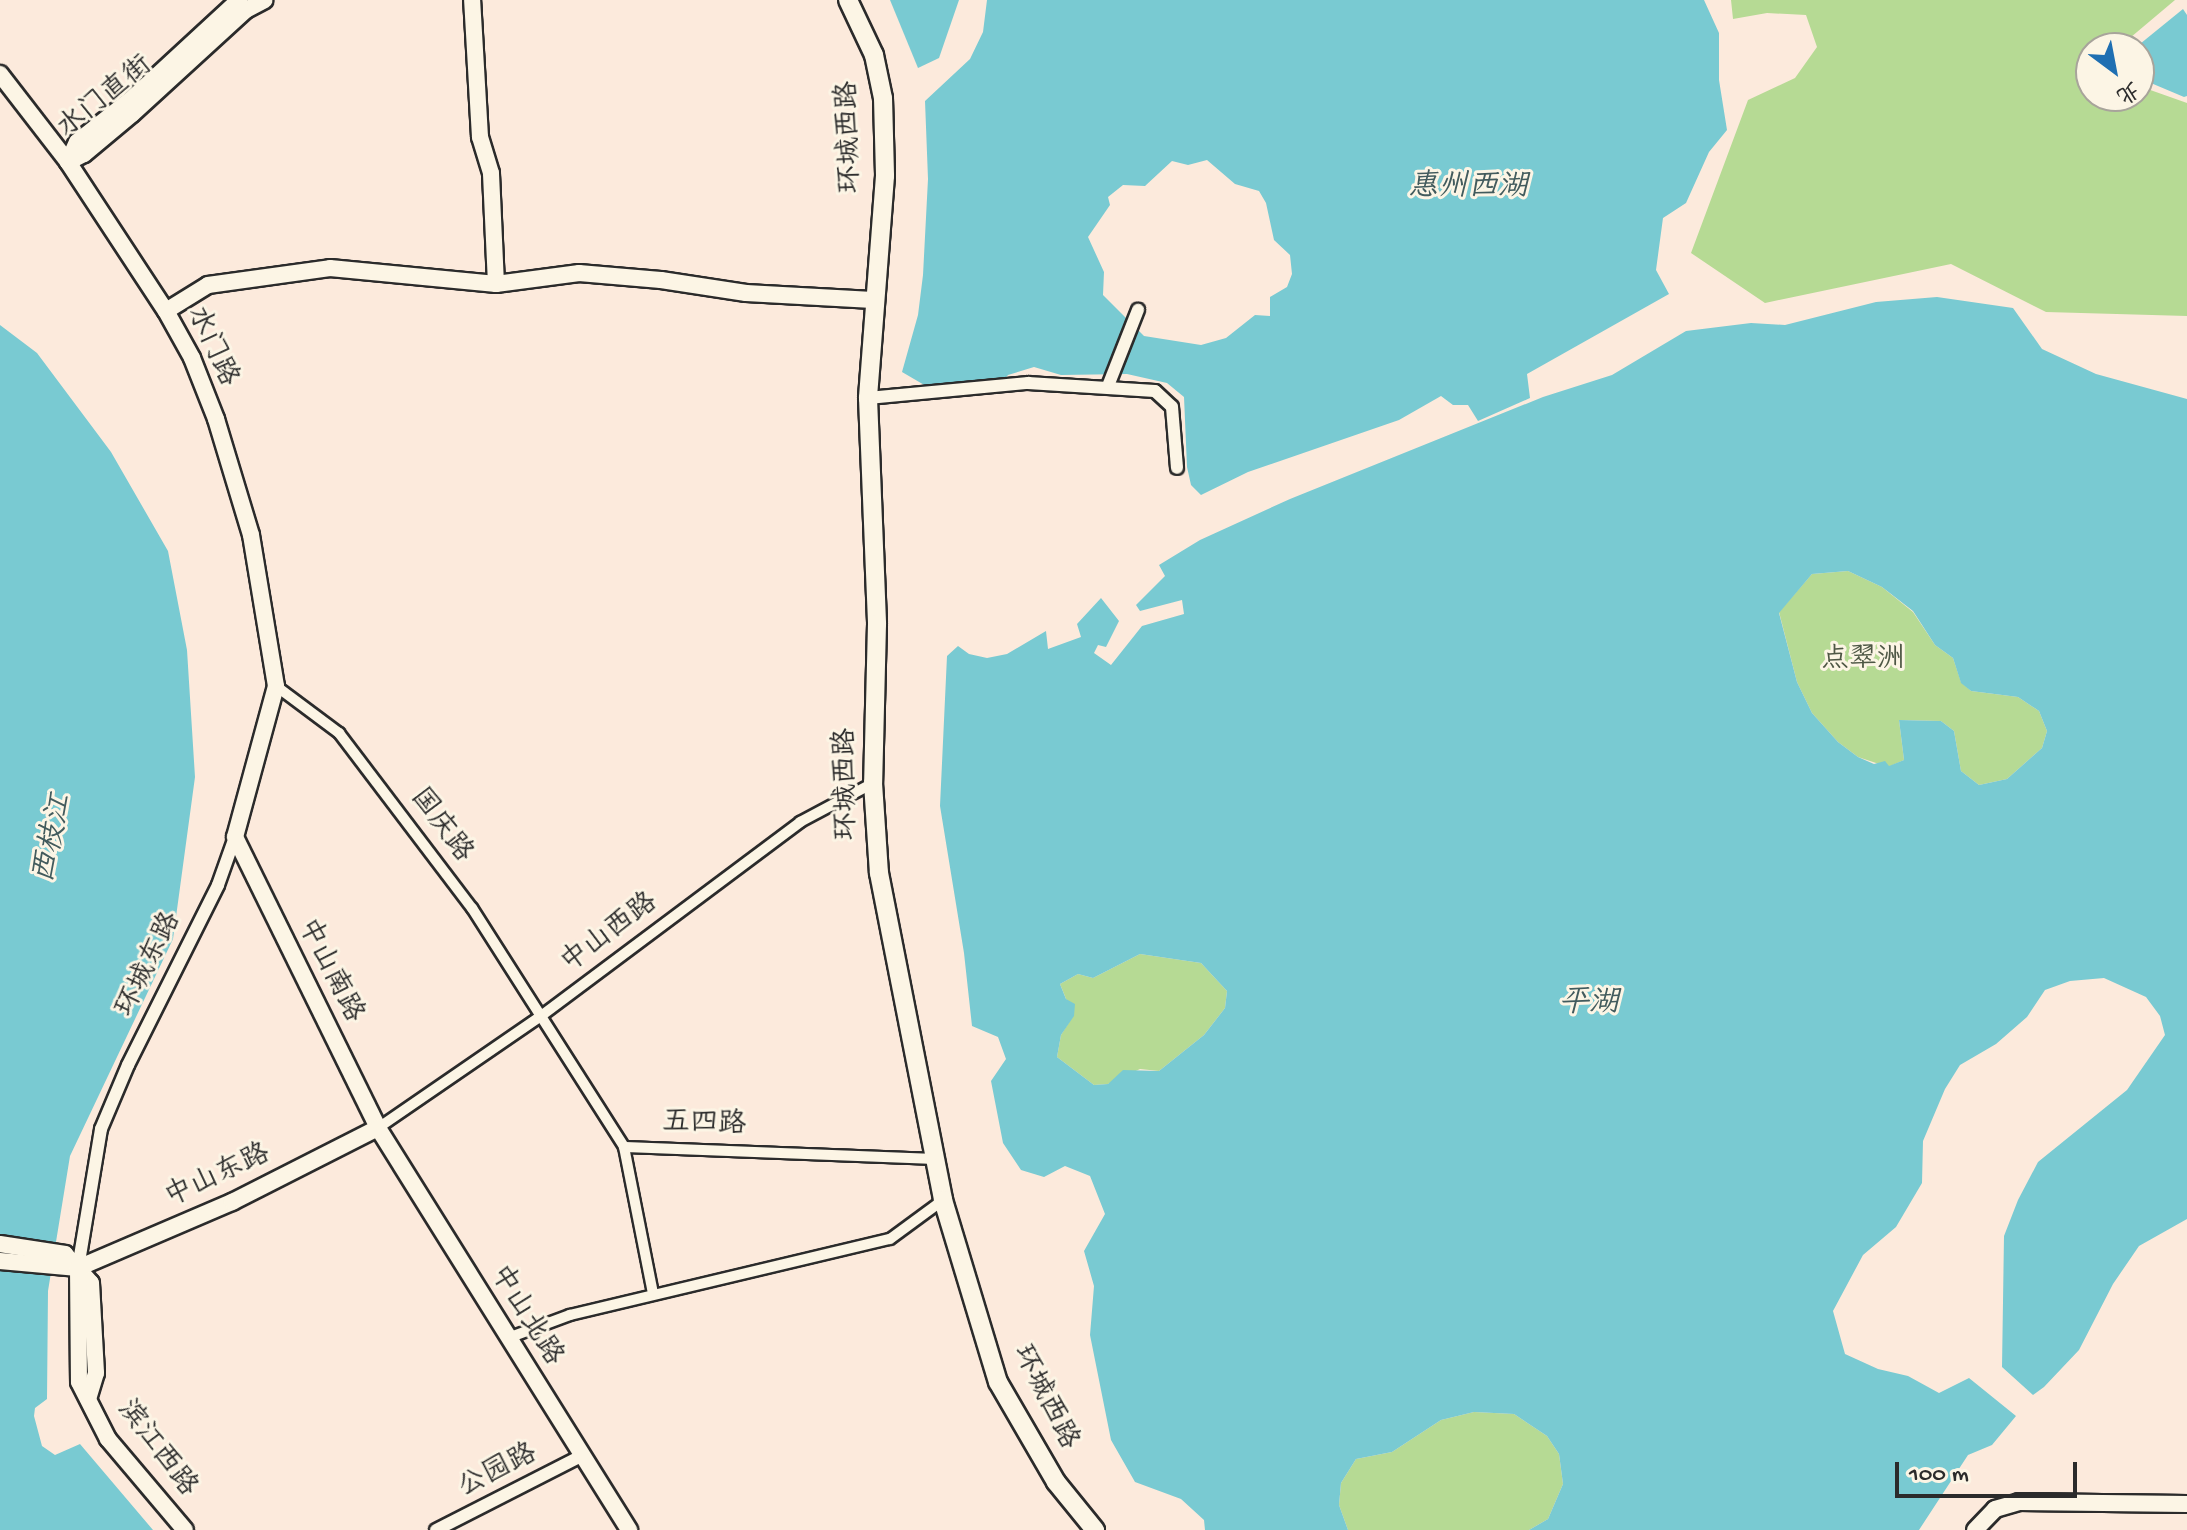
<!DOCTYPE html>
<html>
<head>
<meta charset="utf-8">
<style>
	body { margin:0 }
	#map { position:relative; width:2187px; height:1530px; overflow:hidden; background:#fceadc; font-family:"Gochi Hand","LXGW WenKai TC",sans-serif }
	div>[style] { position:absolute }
	.green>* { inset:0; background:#b6da94 }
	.water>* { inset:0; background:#79cad2 }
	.roads { filter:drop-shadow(2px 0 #2b2b2b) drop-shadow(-2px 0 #2b2b2b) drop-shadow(0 2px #2b2b2b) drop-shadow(0 -2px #2b2b2b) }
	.pedestrian>* { height:10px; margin:-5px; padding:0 5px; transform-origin:5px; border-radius:5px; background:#fcf5e5 }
	.minor>* { height:12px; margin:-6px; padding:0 6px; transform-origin:6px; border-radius:6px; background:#fcf5e5 }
	.tertiary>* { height:16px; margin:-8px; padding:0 8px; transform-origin:8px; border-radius:8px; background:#fcf5e5 }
	.secondary>* { height:18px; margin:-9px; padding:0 9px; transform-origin:9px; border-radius:9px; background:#fcf5e5 }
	span { translate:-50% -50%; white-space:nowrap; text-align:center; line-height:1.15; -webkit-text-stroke:6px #fcf5e5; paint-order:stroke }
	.street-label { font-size:28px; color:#2b2b2b }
	.park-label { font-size:28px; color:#4e5745 }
	.water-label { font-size:30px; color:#425b5d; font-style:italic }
	.north { position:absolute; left:2075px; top:32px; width:80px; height:80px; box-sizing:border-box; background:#fcf5e5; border:2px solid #a8a49b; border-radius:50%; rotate:148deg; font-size:22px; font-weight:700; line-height:32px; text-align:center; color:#2b2b2b }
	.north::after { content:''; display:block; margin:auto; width:28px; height:36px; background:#1f6fb2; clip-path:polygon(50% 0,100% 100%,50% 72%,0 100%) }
	.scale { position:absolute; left:1895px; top:1462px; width:182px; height:36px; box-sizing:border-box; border:4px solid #2b2b2b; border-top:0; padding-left:10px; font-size:24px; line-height:28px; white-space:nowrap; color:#2b2b2b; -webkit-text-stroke:6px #fcf5e5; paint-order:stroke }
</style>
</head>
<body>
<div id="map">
	<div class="green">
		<div style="clip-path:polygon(1731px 0,2175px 0,2118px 48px,2091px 48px,2091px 96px,2139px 96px,2139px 86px,2187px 103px,2187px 316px,2046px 312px,1951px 264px,1765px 303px,1691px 253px,1748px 100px,1795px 78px,1817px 47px,1806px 15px,1767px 13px,1733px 19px)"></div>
		<div style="clip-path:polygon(1848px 571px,1882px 587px,1913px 612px,1935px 645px,1953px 658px,1961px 682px,1971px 691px,2018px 697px,2039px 711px,2047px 731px,2042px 748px,2007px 779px,1979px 785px,1961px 771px,1954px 731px,1941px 721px,1899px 720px,1904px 760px,1888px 767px,1858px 757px,1838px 742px,1812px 713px,1797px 682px,1779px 612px,1812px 574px)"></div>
		<div style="clip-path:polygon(1140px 954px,1201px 963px,1227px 991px,1225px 1008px,1204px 1035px,1159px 1071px,1140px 1069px,1108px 1084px,1094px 1085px,1057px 1057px,1061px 1035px,1073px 1016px,1060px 984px,1078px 974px,1093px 978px)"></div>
		<div style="clip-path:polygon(1474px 1412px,1514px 1414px,1547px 1436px,1559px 1454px,1563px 1484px,1548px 1519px,1529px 1530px,1348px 1530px,1339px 1505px,1341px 1483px,1356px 1459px,1392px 1452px,1441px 1420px)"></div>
	</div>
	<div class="water">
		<div style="clip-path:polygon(890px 0,959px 0,939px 58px,918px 68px)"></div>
		<div style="clip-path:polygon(evenodd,987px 0,1704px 0,1719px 33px,1719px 80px,1727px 130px,1709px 152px,1686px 203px,1663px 218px,1656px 270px,1669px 294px,1527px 374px,1530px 398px,1478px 421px,1468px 405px,1453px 405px,1441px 396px,1399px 420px,1248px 472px,1201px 495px,1191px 485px,1187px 467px,1184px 397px,1167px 383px,1127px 374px,1061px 375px,1034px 367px,1008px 375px,1000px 385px,926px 386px,902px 372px,918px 315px,923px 275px,928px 179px,925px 101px,970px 59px,983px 32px,987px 0,1207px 160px,1235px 184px,1259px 191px,1266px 203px,1274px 240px,1290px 255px,1292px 274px,1287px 287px,1270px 297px,1270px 316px,1255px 315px,1226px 338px,1201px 345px,1144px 336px,1103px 295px,1104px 272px,1088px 237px,1110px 205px,1108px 197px,1123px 185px,1145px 186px,1172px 161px,1188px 165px,1207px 160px)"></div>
		<div style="clip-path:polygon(2183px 9px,2187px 15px,2187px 96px,2184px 97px,2139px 78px,2139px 48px,2135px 48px)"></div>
		<div style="clip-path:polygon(evenodd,1937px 297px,2013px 308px,2042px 349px,2096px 374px,2187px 399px,2187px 1219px,2139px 1246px,2113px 1284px,2079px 1350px,2044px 1387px,2033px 1395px,2002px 1367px,2004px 1236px,2018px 1200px,2038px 1162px,2127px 1090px,2165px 1035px,2160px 1016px,2146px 997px,2104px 978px,2070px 981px,2045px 990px,2027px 1017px,1996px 1044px,1960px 1065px,1945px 1089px,1923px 1141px,1922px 1183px,1896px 1227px,1863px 1255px,1833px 1311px,1845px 1354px,1878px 1369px,1908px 1376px,1939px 1393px,1969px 1378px,2016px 1416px,1992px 1445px,1968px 1455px,1919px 1530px,1529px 1530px,1548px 1519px,1563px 1484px,1559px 1454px,1547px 1436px,1514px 1414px,1474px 1412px,1441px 1420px,1392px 1452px,1356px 1459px,1341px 1483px,1339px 1505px,1348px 1530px,1205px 1530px,1204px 1520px,1181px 1499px,1135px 1482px,1111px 1440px,1090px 1335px,1094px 1286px,1084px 1251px,1105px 1214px,1090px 1176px,1065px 1166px,1044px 1177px,1021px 1170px,1003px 1143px,991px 1081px,1006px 1059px,998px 1037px,972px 1026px,964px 953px,940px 806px,947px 656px,958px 646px,969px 654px,987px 658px,1007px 654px,1046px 631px,1048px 649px,1081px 637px,1077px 624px,1101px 598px,1119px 621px,1106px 647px,1098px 645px,1094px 653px,1111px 665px,1142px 626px,1184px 614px,1182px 600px,1140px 611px,1136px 605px,1165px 576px,1159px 565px,1200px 540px,1290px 499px,1543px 397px,1612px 375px,1686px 331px,1751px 323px,1785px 325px,1876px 302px,1937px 297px,1848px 571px,1882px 587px,1913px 611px,1935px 645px,1953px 658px,1961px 683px,1971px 691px,2018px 697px,2039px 711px,2047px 731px,2042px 748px,2007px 779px,1979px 785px,1961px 771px,1954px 731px,1941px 721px,1899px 720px,1904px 760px,1889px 766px,1885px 761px,1874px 764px,1858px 757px,1838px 742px,1812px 713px,1797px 682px,1779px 613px,1812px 574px,1848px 571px,1937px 297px,1140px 954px,1201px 963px,1227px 991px,1225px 1008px,1204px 1035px,1159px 1071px,1123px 1070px,1108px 1084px,1094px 1085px,1057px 1057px,1061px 1035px,1074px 1016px,1075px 1004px,1066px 999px,1060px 984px,1078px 974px,1093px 978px,1140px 954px)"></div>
		<div style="clip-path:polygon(0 325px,37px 353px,111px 452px,168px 551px,187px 650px,195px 777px,173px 939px,70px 1156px,48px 1291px,47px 1399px,35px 1408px,34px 1416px,42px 1446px,55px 1455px,80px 1444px,153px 1530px,0 1530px)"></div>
	</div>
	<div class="roads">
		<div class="pedestrian">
			<div style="left:276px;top:686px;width:79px;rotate:36.7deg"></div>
			<div style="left:339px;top:733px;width:220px;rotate:52.8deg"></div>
			<div style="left:472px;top:908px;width:283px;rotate:57.5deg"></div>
			<div style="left:624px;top:1147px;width:313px;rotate:2.2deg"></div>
			<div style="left:378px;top:1128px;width:198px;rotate:-34.5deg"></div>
			<div style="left:541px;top:1016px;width:324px;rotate:-36.8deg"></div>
			<div style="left:800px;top:822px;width:83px;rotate:-28.1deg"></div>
			<div style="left:624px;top:1147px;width:150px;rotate:78.8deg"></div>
			<div style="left:508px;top:1338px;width:66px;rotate:-20.4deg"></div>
			<div style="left:570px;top:1315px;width:329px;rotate:-13.4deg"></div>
			<div style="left:890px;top:1239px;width:66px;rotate:-36.3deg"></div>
		</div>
		<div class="minor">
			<div style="left:1108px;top:386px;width:82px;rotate:-68.5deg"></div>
			<div style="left:868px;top:398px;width:161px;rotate:-5.4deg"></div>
			<div style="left:1028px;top:383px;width:127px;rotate:3.6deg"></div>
			<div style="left:1155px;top:391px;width:23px;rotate:43deg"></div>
			<div style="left:1172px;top:407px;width:61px;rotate:85.3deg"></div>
			<div style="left:78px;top:1268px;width:141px;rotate:-80.6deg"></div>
			<div style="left:101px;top:1129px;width:69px;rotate:-67.1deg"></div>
			<div style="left:128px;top:1065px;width:201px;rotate:-63.4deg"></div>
			<div style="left:218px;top:885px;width:51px;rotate:-70.5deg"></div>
			<div style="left:436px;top:1530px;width:163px;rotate:-27deg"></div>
		</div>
		<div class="tertiary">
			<div style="left:0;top:74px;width:111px;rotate:52.3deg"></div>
			<div style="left:68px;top:162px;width:178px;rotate:56.7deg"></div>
			<div style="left:166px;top:311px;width:54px;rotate:61deg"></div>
			<div style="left:192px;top:358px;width:66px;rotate:68.5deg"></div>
			<div style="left:216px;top:419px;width:121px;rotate:73.2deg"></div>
			<div style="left:251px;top:535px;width:153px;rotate:80.6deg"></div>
			<div style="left:276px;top:686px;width:156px;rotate:105.2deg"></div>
			<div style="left:235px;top:837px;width:324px;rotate:63.8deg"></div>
			<div style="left:378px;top:1128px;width:474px;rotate:58deg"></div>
			<div style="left:68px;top:162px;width:18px;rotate:-27deg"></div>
			<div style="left:84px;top:154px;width:62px;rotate:-39.8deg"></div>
			<div style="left:132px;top:114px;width:154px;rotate:-42.4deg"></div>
			<div style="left:246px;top:10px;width:21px;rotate:-28deg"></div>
			<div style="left:68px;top:162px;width:22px;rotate:-66deg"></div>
			<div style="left:77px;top:142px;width:74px;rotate:-38.4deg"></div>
			<div style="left:135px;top:96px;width:142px;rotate:-42.7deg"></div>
			<div style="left:496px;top:284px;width:84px;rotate:-7.5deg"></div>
			<div style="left:579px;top:273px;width:82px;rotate:4.9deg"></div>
			<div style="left:661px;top:280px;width:86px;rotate:8.7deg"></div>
			<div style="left:746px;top:293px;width:127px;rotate:3.2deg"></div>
			<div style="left:166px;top:311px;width:49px;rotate:-31.8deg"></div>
			<div style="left:208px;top:285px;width:123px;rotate:-7.9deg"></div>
			<div style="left:330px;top:268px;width:167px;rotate:5.5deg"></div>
			<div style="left:496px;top:284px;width:111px;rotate:-92.6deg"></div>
			<div style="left:491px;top:173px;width:38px;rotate:-107deg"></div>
			<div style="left:480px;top:137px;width:137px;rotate:-93.3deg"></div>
			<div style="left:0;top:1244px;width:66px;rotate:8.7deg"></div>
			<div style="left:65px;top:1254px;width:39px;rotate:48deg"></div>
			<div style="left:91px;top:1283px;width:90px;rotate:86.8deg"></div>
			<div style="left:96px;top:1373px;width:27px;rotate:107deg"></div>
			<div style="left:0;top:1261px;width:78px;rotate:5.1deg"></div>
			<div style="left:78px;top:1268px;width:168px;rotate:-23.2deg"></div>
			<div style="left:232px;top:1202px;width:164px;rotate:-26.9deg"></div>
			<div style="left:78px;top:1268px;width:114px;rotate:89.5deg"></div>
			<div style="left:79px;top:1382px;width:64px;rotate:63deg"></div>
			<div style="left:108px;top:1439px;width:119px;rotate:49.8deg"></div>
			<div style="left:1975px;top:1530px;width:29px;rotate:-46deg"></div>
			<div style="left:1995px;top:1509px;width:25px;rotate:-16deg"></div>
			<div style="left:2019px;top:1502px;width:168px;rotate:0.7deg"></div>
		</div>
		<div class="secondary">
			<div style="left:848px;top:0;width:61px;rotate:64.7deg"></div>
			<div style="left:874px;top:55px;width:44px;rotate:78.2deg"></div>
			<div style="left:883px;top:98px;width:78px;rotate:88.5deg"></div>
			<div style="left:885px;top:176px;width:223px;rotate:94.4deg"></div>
			<div style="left:868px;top:398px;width:226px;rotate:87.7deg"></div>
			<div style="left:877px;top:624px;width:159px;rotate:91.4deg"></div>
			<div style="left:873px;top:783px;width:90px;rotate:86.2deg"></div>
			<div style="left:879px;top:873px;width:333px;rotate:78.9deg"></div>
			<div style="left:943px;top:1200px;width:190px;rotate:73.2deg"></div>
			<div style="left:998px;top:1382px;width:116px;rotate:59.9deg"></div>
			<div style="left:1056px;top:1482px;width:62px;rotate:50.9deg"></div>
		</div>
	</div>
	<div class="street-label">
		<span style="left:106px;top:98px;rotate:-39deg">水门直街</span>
		<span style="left:851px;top:137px;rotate:-92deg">环城西路</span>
		<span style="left:211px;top:347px;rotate:65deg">水门路</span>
		<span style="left:848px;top:784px;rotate:-91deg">环城西路</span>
		<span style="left:440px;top:826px;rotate:53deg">国庆路</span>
		<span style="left:610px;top:934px;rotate:-37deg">中山西路</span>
		<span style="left:150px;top:965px;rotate:-64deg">环城东路</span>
		<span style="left:329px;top:971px;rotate:63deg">中山南路</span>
		<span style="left:704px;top:1125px;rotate:2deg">五四路</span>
		<span style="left:218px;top:1177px;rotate:-25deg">中山东路</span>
		<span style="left:525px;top:1316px;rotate:58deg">中山北路</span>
		<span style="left:1044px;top:1398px;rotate:63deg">环城西路</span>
		<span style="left:156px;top:1449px;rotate:53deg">滨江西路</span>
		<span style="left:498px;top:1472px;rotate:-27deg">公园路</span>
	</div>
	<div class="park-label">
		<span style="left:1863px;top:661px">点翠洲</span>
	</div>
	<div class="water-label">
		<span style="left:1468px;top:189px">惠州西湖</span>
		<span style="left:55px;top:839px;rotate:-78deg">西枝江</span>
		<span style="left:1589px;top:1005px">平湖</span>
	</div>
	<div class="north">北</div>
	<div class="scale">100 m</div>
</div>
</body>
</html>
